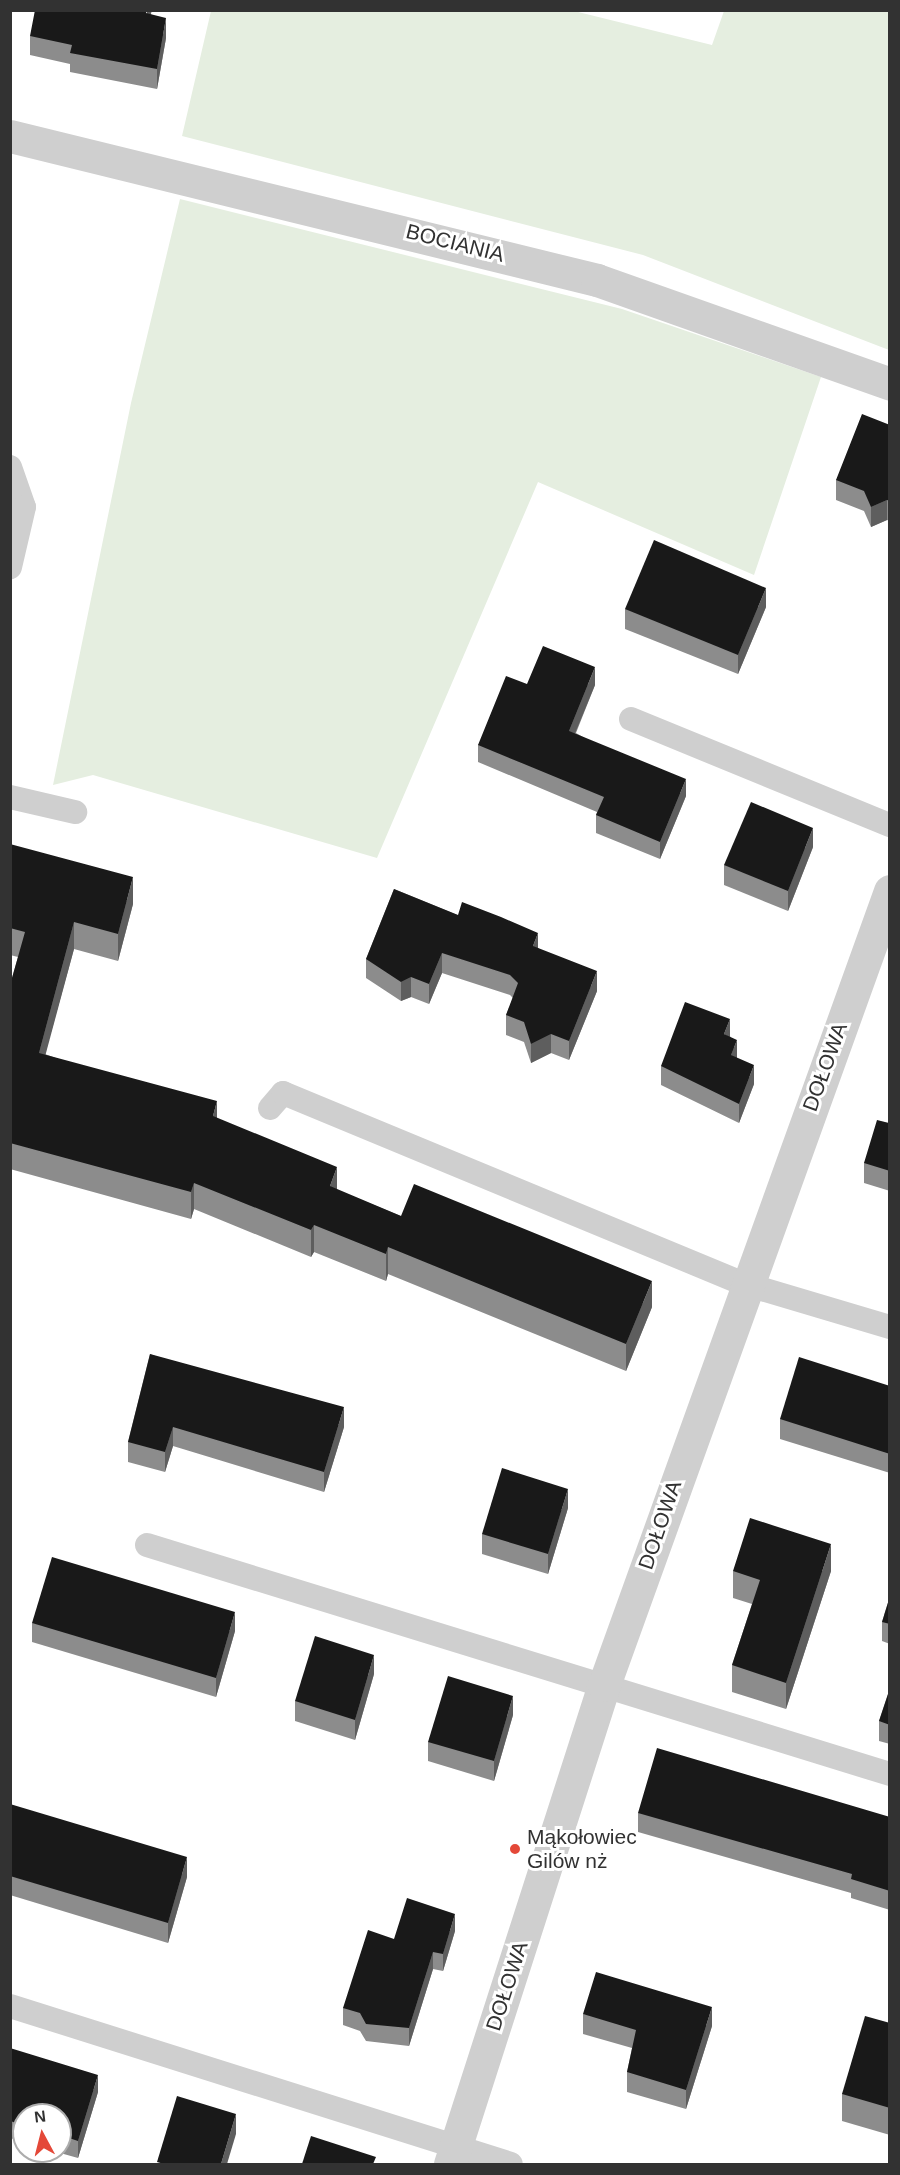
<!DOCTYPE html>
<html>
<head>
<meta charset="utf-8">
<style>
	body { margin:0 }
	#map { position:relative; width:900px; height:2175px; overflow:hidden; background:#fff; font-family:Helvetica,sans-serif }
	div>[style] { position:absolute }
	.green>* { inset:0; background:#e5eee0 }
	.lane>* { height:24px; margin:-12px; padding:0 12px; transform-origin:12px; border-radius:12px; background:#cfcfcf }
	.street>* { height:33px; margin:-16.5px; padding:0 16.5px; transform-origin:16.5px; border-radius:16.5px; background:#cfcfcf }
	.wall>* { inset:0; background:#8c8c8c }
	.shaded-wall>* { inset:0; background:#5e5e5e }
	.building>* { inset:0; background:#191919 }
	.dots>* { width:16px; height:16px; translate:-50% -50%; box-sizing:border-box; border:3px solid #fff; border-radius:50% }
	span { translate:-50% -50%; white-space:nowrap; text-align:center; line-height:1.15; -webkit-text-stroke:6px #fff; paint-order:stroke }
	.street-label { font-size:21px; color:#323232 }
	.poi-label { font-size:21px; color:#323232 }
	.left { translate:0 -50%; text-align:left }
	.frame { position:absolute; inset:0; border:12px solid #323232; pointer-events:none }
	.north { position:absolute; left:12px; top:2103px; width:60px; height:60px; box-sizing:border-box; background:#fff; border:2px solid #adadad; border-radius:50%; rotate:353deg; font-size:16px; font-weight:700; line-height:24px; text-align:center; color:#323232 }
	.north::after { content:''; display:block; margin:auto; width:21px; height:27px; background:#e44838; clip-path:polygon(50% 0,100% 100%,50% 72%,0 100%) }
</style>
</head>
<body>
<div id="map">
	<div class="green">
		<div style="clip-path:polygon(211px 11px,574px 11px,712px 45px,724px 11px,889px 11px,889px 350px,643px 255px,182px 136px)"></div>
		<div style="clip-path:polygon(180px 199px,622px 309px,821px 377px,754px 575px,538px 482px,377px 858px,93px 775px,53px 785px,131px 403px)"></div>
	</div>
	<div class="lane">
		<div style="left:10px;top:467px;width:42px;rotate:70.7deg"></div>
		<div style="left:24px;top:507px;width:62px;rotate:103.1deg"></div>
		<div style="left:631px;top:719px;width:280px;rotate:22.3deg"></div>
		<div style="left:10px;top:797px;width:67px;rotate:13deg"></div>
		<div style="left:270px;top:1108px;width:20px;rotate:-49deg"></div>
		<div style="left:283px;top:1093px;width:500px;rotate:22.5deg"></div>
		<div style="left:745px;top:1284px;width:151px;rotate:16.5deg"></div>
		<div style="left:147px;top:1545px;width:777px;rotate:17.13deg"></div>
		<div style="left:10px;top:2006px;width:525px;rotate:17.5deg"></div>
	</div>
	<div class="street">
		<div style="left:10px;top:136px;width:604px;rotate:13.78deg"></div>
		<div style="left:597px;top:280px;width:311px;rotate:19.5deg"></div>
		<div style="left:450px;top:2164px;width:503px;rotate:-72.18deg"></div>
		<div style="left:604px;top:1685px;width:844px;rotate:-70.19deg"></div>
	</div>
	<div class="wall">
		<div style="clip-path:polygon(151px 14px,166px 38px,157px 89px,70px 72px,70px 64px,30px 55px,30px 36px)"></div>
		<div style="clip-path:polygon(890px 425px,890px 521px,887px 520px,871px 527px,864px 511px,836px 500px,836px 480px)"></div>
		<div style="clip-path:polygon(766px 607px,738px 674px,625px 629px,625px 609px)"></div>
		<div style="clip-path:polygon(527px 684px,595px 685px,576px 733px,686px 796px,660px 859px,596px 833px,596px 815px,597px 812px,478px 762px,478px 745px)"></div>
		<div style="clip-path:polygon(10px 844px,133px 904px,118px 961px,74px 949px,45px 1054px,217px 1118px,337px 1190px,401px 1216px,652px 1307px,626px 1371px,388px 1274px,386px 1281px,314px 1252px,311px 1257px,194px 1209px,191px 1219px,10px 1169px,10px 985px,18px 957px,10px 955px)"></div>
		<div style="clip-path:polygon(813px 847px,788px 911px,724px 885px,724px 865px)"></div>
		<div style="clip-path:polygon(394px 889px,538px 948px,597px 991px,569px 1060px,551px 1053px,531px 1063px,524px 1042px,506px 1035px,506px 1015px,513px 998px,510px 995px,442px 973px,429px 1004px,411px 997px,401px 1001px,366px 978px,366px 959px)"></div>
		<div style="clip-path:polygon(730px 1036px,737px 1058px,754px 1084px,739px 1123px,661px 1085px,661px 1066px)"></div>
		<div style="clip-path:polygon(890px 1122px,890px 1191px,864px 1183px,864px 1163px)"></div>
		<div style="clip-path:polygon(150px 1354px,344px 1427px,324px 1492px,173px 1446px,165px 1472px,128px 1462px,128px 1442px)"></div>
		<div style="clip-path:polygon(890px 1386px,890px 1473px,780px 1439px,780px 1419px)"></div>
		<div style="clip-path:polygon(568px 1508px,548px 1574px,482px 1554px,482px 1534px)"></div>
		<div style="clip-path:polygon(733px 1571px,831px 1571px,786px 1709px,732px 1692px,732px 1665px,752px 1604px,733px 1598px)"></div>
		<div style="clip-path:polygon(890px 1596px,890px 1644px,882px 1641px,882px 1622px)"></div>
		<div style="clip-path:polygon(32px 1623px,235px 1631px,216px 1697px,32px 1642px)"></div>
		<div style="clip-path:polygon(374px 1674px,355px 1740px,295px 1721px,295px 1701px)"></div>
		<div style="clip-path:polygon(890px 1688px,890px 1744px,879px 1741px,879px 1721px)"></div>
		<div style="clip-path:polygon(513px 1715px,494px 1781px,428px 1761px,428px 1742px)"></div>
		<div style="clip-path:polygon(10px 1804px,187px 1877px,168px 1943px,10px 1895px)"></div>
		<div style="clip-path:polygon(638px 1813px,890px 1817px,890px 1910px,851px 1898px,851px 1893px,638px 1832px)"></div>
		<div style="clip-path:polygon(455px 1931px,443px 1971px,433px 1969px,409px 2046px,366px 2041px,360px 2031px,343px 2025px,343px 2008px,394px 1939px)"></div>
		<div style="clip-path:polygon(583px 2014px,712px 2026px,686px 2109px,627px 2092px,627px 2072px,632px 2048px,583px 2034px)"></div>
		<div style="clip-path:polygon(890px 2023px,890px 2135px,842px 2121px,842px 2094px)"></div>
		<div style="clip-path:polygon(10px 2048px,98px 2092px,78px 2158px,53px 2151px,60px 2151px,60px 2115px,24px 2115px,24px 2142px,10px 2138px)"></div>
	</div>
	<div class="shaded-wall">
		<div style="clip-path:polygon(147px 10px,152px 10px,146px 32px)"></div>
		<div style="clip-path:polygon(166px 18px,166px 38px,157px 89px,157px 69px)"></div>
		<div style="clip-path:polygon(887px 500px,887px 520px,871px 527px,871px 507px)"></div>
		<div style="clip-path:polygon(766px 588px,766px 607px,738px 674px,738px 655px)"></div>
		<div style="clip-path:polygon(595px 667px,595px 685px,569px 748px,569px 731px)"></div>
		<div style="clip-path:polygon(686px 779px,686px 796px,660px 859px,660px 842px)"></div>
		<div style="clip-path:polygon(813px 828px,813px 847px,788px 911px,788px 891px)"></div>
		<div style="clip-path:polygon(133px 877px,133px 904px,118px 961px,118px 934px)"></div>
		<div style="clip-path:polygon(74px 922px,74px 949px,39px 1079px,39px 1053px)"></div>
		<div style="clip-path:polygon(538px 933px,538px 952px,533px 946px)"></div>
		<div style="clip-path:polygon(442px 953px,442px 973px,429px 1004px,429px 984px)"></div>
		<div style="clip-path:polygon(597px 971px,597px 991px,569px 1060px,569px 1041px)"></div>
		<div style="clip-path:polygon(411px 977px,411px 997px,401px 1001px,401px 982px)"></div>
		<div style="clip-path:polygon(730px 1019px,730px 1038px,724px 1034px)"></div>
		<div style="clip-path:polygon(551px 1034px,551px 1053px,531px 1063px,531px 1044px)"></div>
		<div style="clip-path:polygon(737px 1040px,737px 1059px,731px 1055px)"></div>
		<div style="clip-path:polygon(754px 1065px,754px 1084px,739px 1123px,739px 1104px)"></div>
		<div style="clip-path:polygon(217px 1101px,217px 1128px,213px 1116px)"></div>
		<div style="clip-path:polygon(337px 1167px,337px 1193px,330px 1186px)"></div>
		<div style="clip-path:polygon(194px 1183px,194px 1209px,191px 1219px,191px 1192px)"></div>
		<div style="clip-path:polygon(314px 1225px,314px 1252px,311px 1257px,311px 1230px)"></div>
		<div style="clip-path:polygon(388px 1247px,388px 1274px,386px 1281px,386px 1254px)"></div>
		<div style="clip-path:polygon(652px 1281px,652px 1307px,626px 1371px,626px 1344px)"></div>
		<div style="clip-path:polygon(344px 1407px,344px 1427px,324px 1492px,324px 1472px)"></div>
		<div style="clip-path:polygon(173px 1427px,173px 1446px,165px 1472px,165px 1452px)"></div>
		<div style="clip-path:polygon(568px 1489px,568px 1508px,548px 1574px,548px 1554px)"></div>
		<div style="clip-path:polygon(831px 1544px,831px 1571px,786px 1709px,786px 1683px)"></div>
		<div style="clip-path:polygon(235px 1612px,235px 1631px,216px 1697px,216px 1678px)"></div>
		<div style="clip-path:polygon(374px 1655px,374px 1674px,355px 1740px,355px 1720px)"></div>
		<div style="clip-path:polygon(513px 1696px,513px 1715px,494px 1781px,494px 1761px)"></div>
		<div style="clip-path:polygon(187px 1857px,187px 1877px,168px 1943px,168px 1923px)"></div>
		<div style="clip-path:polygon(455px 1914px,455px 1931px,443px 1971px,443px 1954px)"></div>
		<div style="clip-path:polygon(433px 1952px,433px 1969px,409px 2046px,409px 2028px)"></div>
		<div style="clip-path:polygon(712px 2007px,712px 2026px,686px 2109px,686px 2090px)"></div>
		<div style="clip-path:polygon(98px 2075px,98px 2092px,78px 2158px,78px 2141px)"></div>
		<div style="clip-path:polygon(236px 2114px,236px 2134px,227px 2164px,221px 2164px)"></div>
	</div>
	<div class="building">
		<div style="clip-path:polygon(35px 10px,147px 10px,146px 13px,166px 18px,157px 69px,70px 53px,72px 45px,30px 36px)"></div>
		<div style="clip-path:polygon(862px 414px,890px 425px,890px 501px,887px 500px,871px 507px,864px 491px,836px 480px)"></div>
		<div style="clip-path:polygon(654px 540px,766px 588px,738px 655px,625px 609px)"></div>
		<div style="clip-path:polygon(543px 646px,595px 667px,569px 731px,686px 779px,660px 842px,596px 815px,604px 797px,478px 745px,506px 676px,527px 684px)"></div>
		<div style="clip-path:polygon(751px 802px,813px 828px,788px 891px,724px 865px)"></div>
		<div style="clip-path:polygon(10px 844px,133px 877px,118px 934px,74px 922px,39px 1053px,217px 1101px,213px 1116px,337px 1167px,330px 1186px,401px 1216px,414px 1184px,652px 1281px,626px 1344px,388px 1247px,386px 1254px,314px 1225px,311px 1230px,194px 1183px,191px 1192px,10px 1143px,10px 985px,25px 932px,10px 928px)"></div>
		<div style="clip-path:polygon(394px 889px,458px 915px,462px 902px,501px 917px,538px 933px,533px 946px,597px 971px,569px 1041px,551px 1034px,531px 1044px,524px 1022px,506px 1015px,518px 983px,510px 975px,442px 953px,429px 984px,411px 977px,401px 982px,366px 959px)"></div>
		<div style="clip-path:polygon(685px 1002px,730px 1019px,724px 1034px,737px 1040px,731px 1055px,754px 1065px,739px 1104px,661px 1066px)"></div>
		<div style="clip-path:polygon(877px 1120px,889px 1123px,890px 1122px,890px 1171px,864px 1163px)"></div>
		<div style="clip-path:polygon(150px 1354px,344px 1407px,324px 1472px,173px 1427px,165px 1452px,128px 1442px)"></div>
		<div style="clip-path:polygon(799px 1357px,890px 1386px,890px 1454px,780px 1419px)"></div>
		<div style="clip-path:polygon(502px 1468px,568px 1489px,548px 1554px,482px 1534px)"></div>
		<div style="clip-path:polygon(750px 1518px,831px 1544px,786px 1683px,732px 1665px,760px 1580px,733px 1571px)"></div>
		<div style="clip-path:polygon(52px 1557px,235px 1612px,216px 1678px,32px 1623px)"></div>
		<div style="clip-path:polygon(890px 1596px,890px 1624px,882px 1622px)"></div>
		<div style="clip-path:polygon(315px 1636px,374px 1655px,355px 1720px,295px 1701px)"></div>
		<div style="clip-path:polygon(448px 1676px,513px 1696px,494px 1761px,428px 1742px)"></div>
		<div style="clip-path:polygon(890px 1688px,890px 1725px,879px 1721px)"></div>
		<div style="clip-path:polygon(657px 1748px,890px 1817px,890px 1891px,851px 1879px,852px 1874px,638px 1813px)"></div>
		<div style="clip-path:polygon(10px 1804px,187px 1857px,168px 1923px,10px 1876px)"></div>
		<div style="clip-path:polygon(407px 1898px,455px 1914px,443px 1954px,433px 1952px,409px 2028px,366px 2024px,360px 2013px,343px 2008px,368px 1930px,394px 1939px)"></div>
		<div style="clip-path:polygon(596px 1972px,712px 2007px,686px 2090px,627px 2072px,636px 2030px,583px 2014px)"></div>
		<div style="clip-path:polygon(865px 2016px,890px 2023px,890px 2108px,842px 2094px)"></div>
		<div style="clip-path:polygon(10px 2048px,98px 2075px,78px 2141px,60px 2135px,60px 2115px,24px 2115px,24px 2125px,10px 2121px)"></div>
		<div style="clip-path:polygon(177px 2096px,236px 2114px,221px 2164px,164px 2164px,157px 2162px)"></div>
		<div style="clip-path:polygon(311px 2136px,376px 2157px,373px 2164px,302px 2164px)"></div>
	</div>
	<div class="dots">
		<div style="left:515px;top:1849px;background:#e44838"></div>
	</div>
	<div class="street-label">
		<span style="left:455px;top:243px;rotate:14deg">BOCIANIA</span>
		<span style="left:825px;top:1067px;rotate:-70deg">DOŁOWA</span>
		<span style="left:660px;top:1525px;rotate:-71deg">DOŁOWA</span>
		<span style="left:507px;top:1986px;rotate:-72deg">DOŁOWA</span>
	</div>
	<div class="poi-label">
		<span class="left" style="left:527px;top:1849px">Mąkołowiec<br>Gilów nż</span>
	</div>
	<div class="frame"></div>
	<div class="north">N</div>
</div>
</body>
</html>
